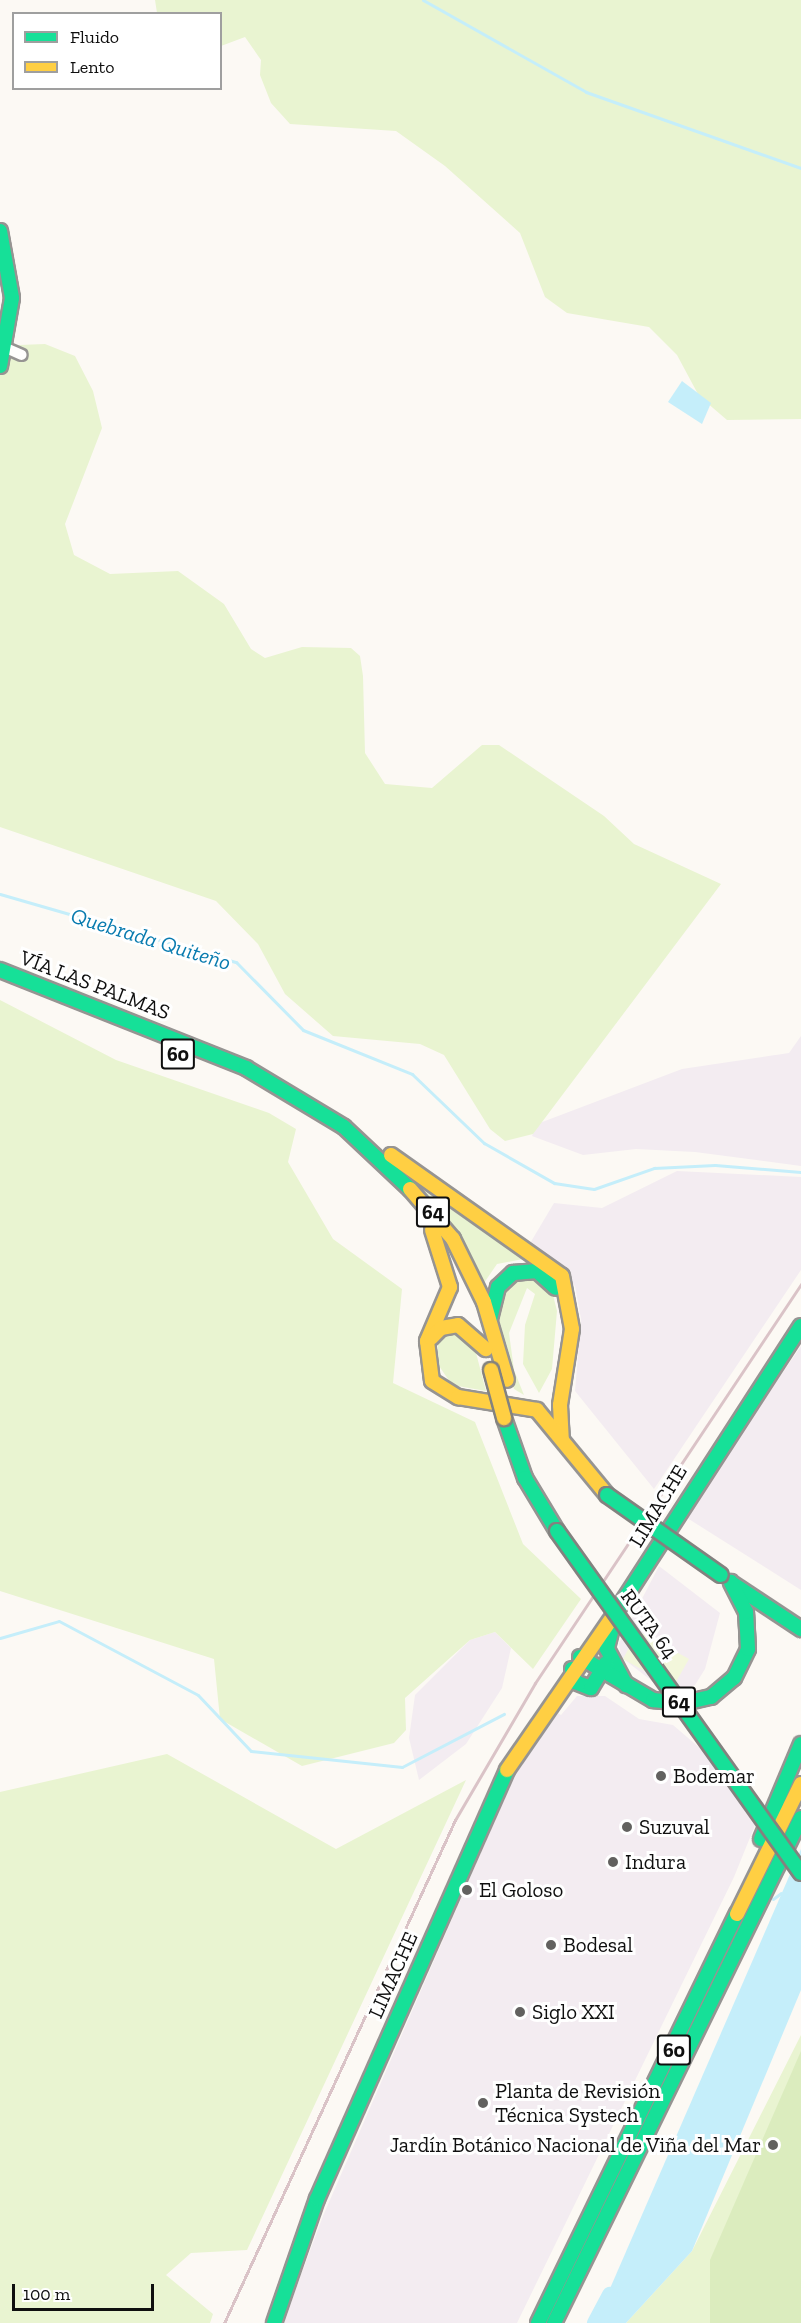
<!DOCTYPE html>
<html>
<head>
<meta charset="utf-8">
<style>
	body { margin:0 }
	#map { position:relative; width:801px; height:2323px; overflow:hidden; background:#fcf9f4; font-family:"Zilla Slab",serif }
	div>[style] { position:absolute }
	.industrial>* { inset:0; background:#f3ecf1 }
	.green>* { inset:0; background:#e9f4d1 }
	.forest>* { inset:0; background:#dbecbe }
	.pitch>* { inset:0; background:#f3f7db }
	.water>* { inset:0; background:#c5eefa }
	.stream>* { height:3px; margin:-1.5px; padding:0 1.5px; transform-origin:1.5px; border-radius:1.5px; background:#c5eefa }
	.river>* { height:16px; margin:-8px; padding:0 8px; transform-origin:8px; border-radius:8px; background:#c5eefa }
	.roads { filter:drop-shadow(2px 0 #969492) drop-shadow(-2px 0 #969492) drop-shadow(0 2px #969492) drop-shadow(0 -2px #969492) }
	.street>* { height:10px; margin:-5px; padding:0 5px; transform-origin:5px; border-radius:5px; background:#fffefd }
	.fast>* { height:14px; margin:-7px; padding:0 7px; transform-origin:7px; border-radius:7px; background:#16e098 }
	.slow>* { height:14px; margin:-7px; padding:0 7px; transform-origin:7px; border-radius:7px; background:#ffcf43 }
	.rail>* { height:3px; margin:-1.5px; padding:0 1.5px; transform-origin:1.5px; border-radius:1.5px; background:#dac3c7 }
	.bridges { filter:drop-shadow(2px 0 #83827f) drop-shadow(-2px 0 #83827f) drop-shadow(0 2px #83827f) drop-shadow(0 -2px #83827f) }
	.fast-bridge>* { height:14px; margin:-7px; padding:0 7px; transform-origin:7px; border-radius:7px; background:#16e098 }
	.slow-bridge>* { height:14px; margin:-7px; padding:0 7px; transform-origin:7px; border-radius:7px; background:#ffcf43 }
	.dots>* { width:16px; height:16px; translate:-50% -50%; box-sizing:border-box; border:3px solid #fff; border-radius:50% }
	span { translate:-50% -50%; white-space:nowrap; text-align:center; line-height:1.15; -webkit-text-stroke:6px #fff; paint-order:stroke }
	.shield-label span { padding:2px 4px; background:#fff; border:2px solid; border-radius:4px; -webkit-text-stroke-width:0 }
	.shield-label { font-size:20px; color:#0f0f0f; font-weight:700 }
	.street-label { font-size:21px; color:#0f0f0f }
	.poi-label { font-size:21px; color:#0f0f0f }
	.left { translate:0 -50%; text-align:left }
	.right { translate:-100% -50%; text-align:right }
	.water-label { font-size:22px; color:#097baf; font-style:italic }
	.legend { position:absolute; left:12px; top:12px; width:210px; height:78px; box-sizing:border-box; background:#fff; border:2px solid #9f9f9f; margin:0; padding:8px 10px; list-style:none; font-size:18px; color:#0f0f0f }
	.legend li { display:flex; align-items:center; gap:12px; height:30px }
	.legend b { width:30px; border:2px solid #9f9f9f }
	.scale { position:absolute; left:12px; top:2284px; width:142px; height:27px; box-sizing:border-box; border:3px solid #0f0f0f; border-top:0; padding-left:8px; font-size:18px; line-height:21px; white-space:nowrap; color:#0f0f0f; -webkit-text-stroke:4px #fff; paint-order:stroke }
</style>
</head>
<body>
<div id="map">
	<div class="industrial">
		<div style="clip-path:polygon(801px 1036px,801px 1166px,695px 1152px,636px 1149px,583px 1155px,532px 1136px,537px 1124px,682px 1069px,789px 1053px)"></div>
		<div style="clip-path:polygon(677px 1171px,801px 1177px,801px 1270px,654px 1489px,575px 1391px,581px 1319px,575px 1286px,529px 1245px,554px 1203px,602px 1208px)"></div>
		<div style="clip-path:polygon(801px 1346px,801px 1590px,684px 1516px)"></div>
		<div style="clip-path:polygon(659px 1566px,720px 1613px,705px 1669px,695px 1685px,680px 1690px,661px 1688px,621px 1657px,619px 1643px)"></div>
		<div style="clip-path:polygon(495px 1632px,511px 1648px,502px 1688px,466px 1744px,419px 1780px,409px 1738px,415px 1695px,470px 1640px)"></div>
		<div style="clip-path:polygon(577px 1696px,605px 1696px,639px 1719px,673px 1725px,764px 1803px,734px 1877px,517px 2323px,283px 2323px,323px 2216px,512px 1781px,554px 1711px,561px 1715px)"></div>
	</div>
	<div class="green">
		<div style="clip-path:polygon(155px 0,801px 0,801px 419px,727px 420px,699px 396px,677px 355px,649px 327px,567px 313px,545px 297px,520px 233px,445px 166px,396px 131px,290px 124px,271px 103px,260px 75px,261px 60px,245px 37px,221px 46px,220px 14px,157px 13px)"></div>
		<div style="clip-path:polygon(45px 344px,75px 356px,93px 391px,102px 428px,65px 524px,74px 555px,110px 574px,178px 571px,224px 604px,251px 649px,265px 658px,302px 647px,351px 648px,360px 656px,363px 676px,365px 753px,385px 784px,432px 788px,482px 745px,499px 745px,604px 816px,634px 844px,721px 884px,533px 1134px,505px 1141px,490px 1129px,444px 1055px,420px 1044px,333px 1036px,285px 994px,258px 944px,216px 901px,0 827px,0 360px,19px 345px)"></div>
		<div style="clip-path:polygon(0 1000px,116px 1060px,269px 1113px,296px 1129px,288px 1162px,333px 1239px,402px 1289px,393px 1383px,475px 1422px,523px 1544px,581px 1599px,533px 1669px,495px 1632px,470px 1640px,405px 1698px,406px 1730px,394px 1743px,302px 1766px,220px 1719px,214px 1659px,0 1591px)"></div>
		<div style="clip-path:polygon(410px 1181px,523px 1259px,497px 1264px,484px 1283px,461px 1237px)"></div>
		<div style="clip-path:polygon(524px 1275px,552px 1291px,557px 1311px,552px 1369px,539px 1393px,523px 1364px,525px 1325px,535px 1294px,527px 1288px,509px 1333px,514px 1370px,524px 1395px,514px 1389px,499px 1338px,499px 1295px)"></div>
		<div style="clip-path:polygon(456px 1331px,475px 1349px,486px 1391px,452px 1385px,437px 1363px,438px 1340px)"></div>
		<div style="clip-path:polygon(167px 1754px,336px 1849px,466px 1780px,247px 2250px,191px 2253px,166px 2275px,213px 2314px,210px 2323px,0 2323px,0 1792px)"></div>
		<div style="clip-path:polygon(801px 2035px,801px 2323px,626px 2323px,692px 2251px)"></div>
	</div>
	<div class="forest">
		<div style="clip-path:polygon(801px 2051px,801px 2323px,710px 2323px,710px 2260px)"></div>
	</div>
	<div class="pitch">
		<div style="clip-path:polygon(638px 1631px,689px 1659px,673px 1687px,623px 1659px)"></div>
	</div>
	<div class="water">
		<div style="clip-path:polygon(682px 381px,711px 403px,702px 424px,668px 402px)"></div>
		<div style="clip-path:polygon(801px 1849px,801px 1990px,692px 2251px,626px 2323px,595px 2323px)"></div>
	</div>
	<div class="stream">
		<div style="left:423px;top:0;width:187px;rotate:29.4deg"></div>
		<div style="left:586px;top:92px;width:228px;rotate:19.5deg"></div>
		<div style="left:0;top:894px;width:246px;rotate:16.1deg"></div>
		<div style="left:236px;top:962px;width:95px;rotate:45.4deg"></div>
		<div style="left:303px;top:1030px;width:118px;rotate:22deg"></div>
		<div style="left:412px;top:1074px;width:100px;rotate:43.8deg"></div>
		<div style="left:484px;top:1143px;width:81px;rotate:29.7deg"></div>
		<div style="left:554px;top:1183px;width:40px;rotate:8.5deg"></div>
		<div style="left:594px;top:1189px;width:64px;rotate:-19.3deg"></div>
		<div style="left:654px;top:1168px;width:61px;rotate:-2.8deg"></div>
		<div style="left:715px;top:1165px;width:86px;rotate:4.7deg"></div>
		<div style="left:0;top:1638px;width:61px;rotate:-16.1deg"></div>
		<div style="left:59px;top:1621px;width:157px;rotate:28deg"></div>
		<div style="left:198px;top:1695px;width:77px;rotate:46.6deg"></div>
		<div style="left:251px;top:1751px;width:152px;rotate:6deg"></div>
		<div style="left:402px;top:1767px;width:115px;rotate:-27.5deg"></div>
		<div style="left:773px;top:1899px;width:10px;rotate:-37deg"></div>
	</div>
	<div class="river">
		<div style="left:595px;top:2323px;width:32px;rotate:-62deg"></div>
	</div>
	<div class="roads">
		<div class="street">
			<div style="left:6px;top:348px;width:17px;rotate:24deg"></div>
		</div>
		<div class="fast">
			<div style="left:0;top:231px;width:68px;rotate:79.8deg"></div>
			<div style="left:12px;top:298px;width:69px;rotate:100deg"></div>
			<div style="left:0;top:970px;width:265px;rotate:21.7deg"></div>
			<div style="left:246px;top:1068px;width:114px;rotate:31deg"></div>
			<div style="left:344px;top:1127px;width:91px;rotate:43.2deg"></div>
			<div style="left:490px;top:1319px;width:33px;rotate:-76deg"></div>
			<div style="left:498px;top:1287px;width:21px;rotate:-43deg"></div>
			<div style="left:513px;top:1273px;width:24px;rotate:-5deg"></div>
			<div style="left:537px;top:1271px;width:25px;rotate:42deg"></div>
			<div style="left:504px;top:1418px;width:64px;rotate:70.7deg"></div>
			<div style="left:525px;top:1478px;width:62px;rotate:58.9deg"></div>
			<div style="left:733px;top:1584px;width:82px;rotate:33.5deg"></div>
			<div style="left:616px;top:1612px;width:38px;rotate:104deg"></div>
			<div style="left:607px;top:1649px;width:41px;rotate:62.2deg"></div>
			<div style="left:614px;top:1615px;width:344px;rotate:-57.1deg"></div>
			<div style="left:580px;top:1657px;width:85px;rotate:30.5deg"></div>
			<div style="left:653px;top:1700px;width:31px;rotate:6deg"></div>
			<div style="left:684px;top:1703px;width:28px;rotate:-13deg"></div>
			<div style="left:711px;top:1697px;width:30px;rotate:-40deg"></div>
			<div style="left:734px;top:1678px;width:32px;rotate:-64deg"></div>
			<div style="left:748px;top:1649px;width:37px;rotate:-93deg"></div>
			<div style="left:746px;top:1612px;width:34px;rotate:-117deg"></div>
			<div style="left:572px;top:1669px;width:13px;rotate:77deg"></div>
			<div style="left:575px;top:1682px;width:17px;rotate:21deg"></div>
			<div style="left:591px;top:1688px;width:29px;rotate:-59deg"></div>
			<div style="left:761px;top:1839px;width:103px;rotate:-67.2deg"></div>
			<div style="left:274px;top:2323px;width:131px;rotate:-70.9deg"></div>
			<div style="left:317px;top:2199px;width:469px;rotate:-66.1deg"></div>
			<div style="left:538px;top:2323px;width:455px;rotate:-64.1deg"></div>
			<div style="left:554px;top:2323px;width:562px;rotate:-63.94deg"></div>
		</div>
		<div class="slow">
			<div style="left:391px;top:1155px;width:209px;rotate:35.3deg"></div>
			<div style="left:562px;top:1276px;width:54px;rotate:79.3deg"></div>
			<div style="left:572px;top:1329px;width:77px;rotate:99deg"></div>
			<div style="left:560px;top:1405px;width:34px;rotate:87deg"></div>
			<div style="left:410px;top:1189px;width:66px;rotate:49.3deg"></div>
			<div style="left:453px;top:1239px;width:70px;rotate:63.8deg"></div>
			<div style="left:484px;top:1302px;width:81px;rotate:73.6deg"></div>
			<div style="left:432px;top:1230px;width:60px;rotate:72.5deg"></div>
			<div style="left:450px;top:1287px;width:59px;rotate:113.1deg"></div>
			<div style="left:427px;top:1341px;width:40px;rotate:82.9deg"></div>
			<div style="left:432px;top:1381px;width:31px;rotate:32deg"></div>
			<div style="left:458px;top:1397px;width:80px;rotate:9.3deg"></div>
			<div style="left:537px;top:1410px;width:110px;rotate:50.5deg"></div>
			<div style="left:431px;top:1338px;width:14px;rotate:-45deg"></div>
			<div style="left:441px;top:1328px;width:17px;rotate:-10deg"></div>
			<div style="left:458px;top:1325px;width:37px;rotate:41deg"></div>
			<div style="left:507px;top:1770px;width:188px;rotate:-55.4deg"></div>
			<div style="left:737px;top:1914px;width:145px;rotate:-63.8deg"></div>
		</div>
	</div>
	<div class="rail">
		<div style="left:224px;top:2323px;width:554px;rotate:-65.33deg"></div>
		<div style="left:455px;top:1820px;width:159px;rotate:-59.7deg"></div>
		<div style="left:535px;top:1683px;width:480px;rotate:-56.3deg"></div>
	</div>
	<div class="bridges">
		<div class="fast-bridge">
			<div style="left:607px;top:1495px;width:139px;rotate:35.1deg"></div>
			<div style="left:557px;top:1531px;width:420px;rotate:54.5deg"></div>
		</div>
		<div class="slow-bridge">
			<div style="left:491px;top:1370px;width:50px;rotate:74.8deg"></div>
		</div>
	</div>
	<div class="dots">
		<div style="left:661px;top:1776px;background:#62615f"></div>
		<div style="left:627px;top:1827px;background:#62615f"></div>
		<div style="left:613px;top:1862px;background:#62615f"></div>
		<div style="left:467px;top:1890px;background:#62615f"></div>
		<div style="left:551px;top:1945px;background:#62615f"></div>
		<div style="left:520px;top:2012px;background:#62615f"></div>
		<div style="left:483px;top:2103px;background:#62615f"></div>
		<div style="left:773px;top:2145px;background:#62615f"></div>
	</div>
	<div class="shield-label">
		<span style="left:178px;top:1054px">60</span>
		<span style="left:433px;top:1212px">64</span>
		<span style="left:679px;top:1702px">64</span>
		<span style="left:674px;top:2050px">60</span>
	</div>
	<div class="street-label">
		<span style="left:95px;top:985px;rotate:21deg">VÍA LAS PALMAS</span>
		<span style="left:658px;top:1506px;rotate:-59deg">LIMACHE</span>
		<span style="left:649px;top:1624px;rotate:54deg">RUTA 64</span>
		<span style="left:393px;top:1975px;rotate:-66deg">LIMACHE</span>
	</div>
	<div class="poi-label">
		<span class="left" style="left:673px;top:1776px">Bodemar</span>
		<span class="left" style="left:639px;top:1827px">Suzuval</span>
		<span class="left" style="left:625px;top:1862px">Indura</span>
		<span class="left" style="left:479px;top:1890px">El Goloso</span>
		<span class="left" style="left:563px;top:1945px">Bodesal</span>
		<span class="left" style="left:532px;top:2012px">Siglo XXI</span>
		<span class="left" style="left:495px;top:2103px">Planta de Revisión<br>Técnica Systech</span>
		<span class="right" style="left:761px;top:2145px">Jardín Botánico Nacional de Viña del Mar</span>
	</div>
	<div class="water-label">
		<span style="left:151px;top:939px;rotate:17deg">Quebrada Quiteño</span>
	</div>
	<ul class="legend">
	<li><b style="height:8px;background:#16e098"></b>Fluido</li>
	<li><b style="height:8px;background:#ffcf43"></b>Lento</li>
	</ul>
	<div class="scale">100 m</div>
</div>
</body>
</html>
